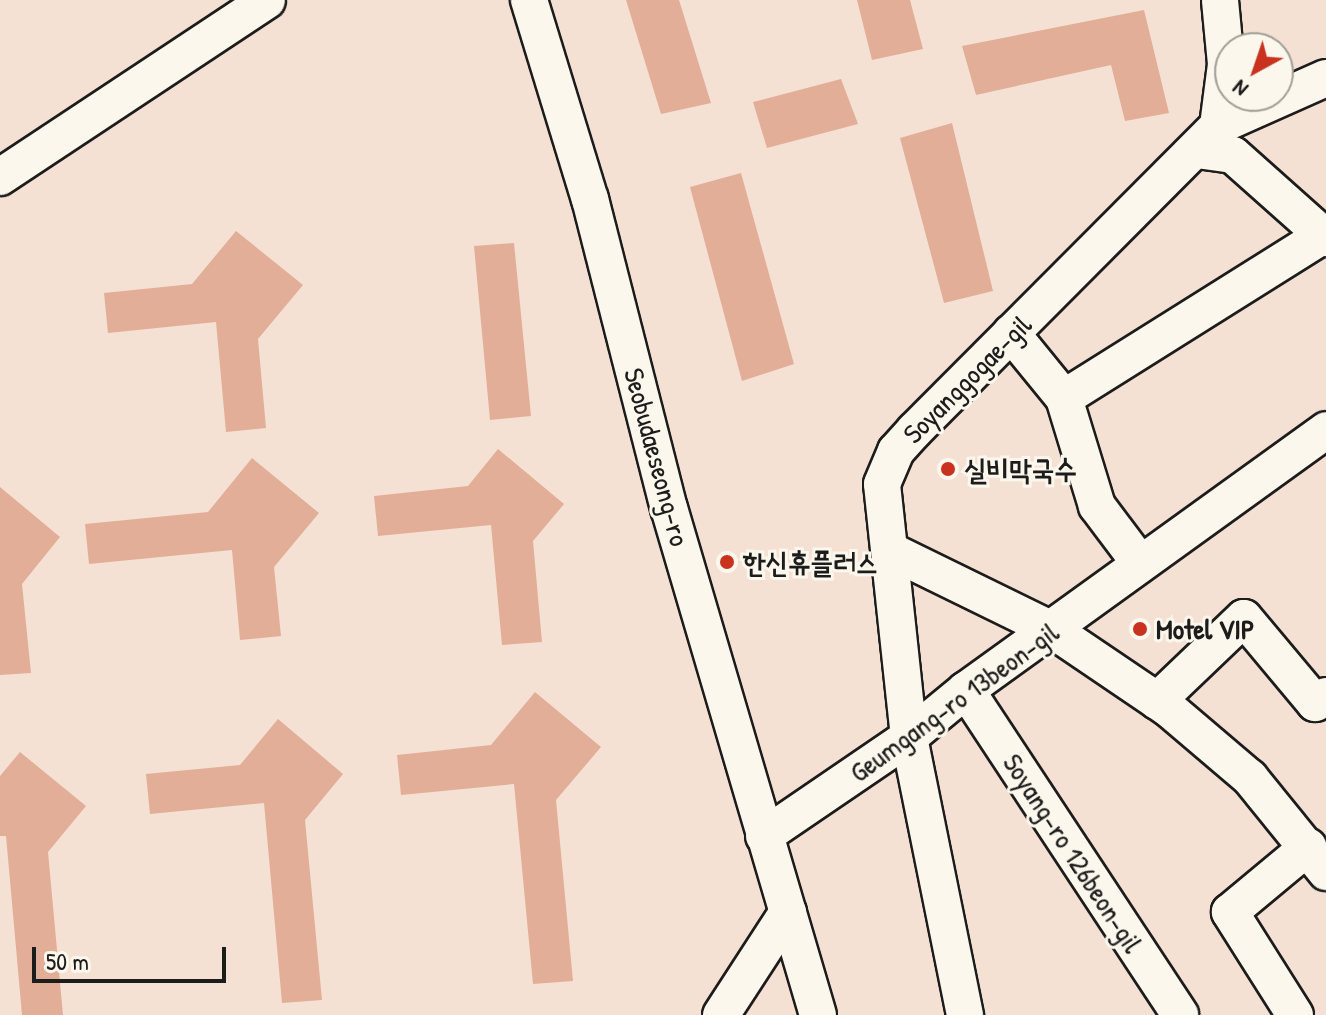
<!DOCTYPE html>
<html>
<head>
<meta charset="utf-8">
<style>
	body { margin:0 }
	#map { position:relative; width:1326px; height:1015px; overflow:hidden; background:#f4e1d3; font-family:"Patrick Hand","Poor Story",sans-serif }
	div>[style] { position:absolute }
	.building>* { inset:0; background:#e3ae98 }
	.roads { filter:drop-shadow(2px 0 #1c1c1c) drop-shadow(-2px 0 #1c1c1c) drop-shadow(0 2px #1c1c1c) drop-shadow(0 -2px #1c1c1c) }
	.minor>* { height:36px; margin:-18px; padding:0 18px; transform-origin:18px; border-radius:18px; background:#fbf7ec }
	.dots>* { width:22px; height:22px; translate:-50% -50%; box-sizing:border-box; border:4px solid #fbf7ec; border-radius:50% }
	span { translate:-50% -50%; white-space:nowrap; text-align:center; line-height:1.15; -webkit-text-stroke:6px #fbf7ec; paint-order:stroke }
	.street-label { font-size:28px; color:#1c1c1c }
	.poi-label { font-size:28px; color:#1c1c1c; font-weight:700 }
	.left { translate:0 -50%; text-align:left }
	.north { position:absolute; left:1214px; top:32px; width:80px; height:80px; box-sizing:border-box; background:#fbf7ec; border:2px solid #a29f99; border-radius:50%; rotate:220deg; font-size:22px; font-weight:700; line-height:32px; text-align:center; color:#1c1c1c }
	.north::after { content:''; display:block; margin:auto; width:28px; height:36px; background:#c8321e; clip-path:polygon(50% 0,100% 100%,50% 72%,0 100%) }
	.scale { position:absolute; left:32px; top:947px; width:194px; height:36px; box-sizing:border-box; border:4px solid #1c1c1c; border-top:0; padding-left:10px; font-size:24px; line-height:28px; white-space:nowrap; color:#1c1c1c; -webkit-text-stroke:6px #fbf7ec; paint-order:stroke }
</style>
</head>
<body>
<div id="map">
	<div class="building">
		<div style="clip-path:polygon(626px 0,679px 0,711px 103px,661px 114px)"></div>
		<div style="clip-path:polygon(857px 0,910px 0,923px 49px,872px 60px)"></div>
		<div style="clip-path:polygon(1144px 10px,1169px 113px,1125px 121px,1111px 65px,976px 95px,962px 46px)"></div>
		<div style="clip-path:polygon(841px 79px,858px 124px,767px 148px,753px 102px)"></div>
		<div style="clip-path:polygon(952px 123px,993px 291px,944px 303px,900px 138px)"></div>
		<div style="clip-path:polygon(741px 173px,794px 364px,742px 381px,690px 187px)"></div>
		<div style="clip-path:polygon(236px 231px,303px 285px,258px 339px,266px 428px,226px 432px,216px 322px,108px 333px,104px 293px,192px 284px)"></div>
		<div style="clip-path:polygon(514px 243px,531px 416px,490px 420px,474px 246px)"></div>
		<div style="clip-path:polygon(498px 449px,564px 504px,533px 541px,542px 642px,502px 645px,491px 525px,378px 536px,374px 496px,468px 486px)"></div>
		<div style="clip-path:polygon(252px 458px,319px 513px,274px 567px,281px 636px,240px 640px,232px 550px,89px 564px,85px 524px,208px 512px)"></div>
		<div style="clip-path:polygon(0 487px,60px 537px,22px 584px,31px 673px,0 675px)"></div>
		<div style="clip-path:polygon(535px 692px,601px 747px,556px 800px,573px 981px,533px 984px,514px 784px,401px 795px,397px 755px,491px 745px)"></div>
		<div style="clip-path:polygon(278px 719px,343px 774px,305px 820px,322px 1000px,282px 1003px,264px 803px,150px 814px,146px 774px,240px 765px)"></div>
		<div style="clip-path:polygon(20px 752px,86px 806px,48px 852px,63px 1015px,22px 1015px,6px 836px,0 836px,0 776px)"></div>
	</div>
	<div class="roads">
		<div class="minor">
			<div style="left:529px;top:0;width:208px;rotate:73deg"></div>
			<div style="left:590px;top:199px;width:319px;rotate:75.7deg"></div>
			<div style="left:669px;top:508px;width:528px;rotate:73.62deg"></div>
			<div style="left:1218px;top:126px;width:118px;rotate:-24deg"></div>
			<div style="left:1197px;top:150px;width:36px;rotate:8deg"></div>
			<div style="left:1233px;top:155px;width:125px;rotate:41.7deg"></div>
			<div style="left:0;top:177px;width:320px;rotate:-33.5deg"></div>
			<div style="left:1011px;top:333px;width:84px;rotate:50.8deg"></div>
			<div style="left:1064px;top:398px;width:113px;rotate:73deg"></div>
			<div style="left:1097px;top:506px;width:71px;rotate:53deg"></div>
			<div style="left:1064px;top:398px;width:307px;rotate:-32.1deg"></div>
			<div style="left:893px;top:552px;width:179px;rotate:26.1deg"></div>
			<div style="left:1054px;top:631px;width:139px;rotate:34.1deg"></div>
			<div style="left:1169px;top:709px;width:106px;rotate:40.4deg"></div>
			<div style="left:1250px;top:778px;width:121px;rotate:51deg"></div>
			<div style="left:966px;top:690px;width:389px;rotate:56.6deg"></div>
			<div style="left:1157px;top:701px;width:120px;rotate:-43.7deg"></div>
			<div style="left:1244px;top:618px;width:111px;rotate:50.1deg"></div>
			<div style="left:1315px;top:703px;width:13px;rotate:-32deg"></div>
			<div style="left:764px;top:836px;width:176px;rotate:-34.3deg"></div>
			<div style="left:909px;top:737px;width:74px;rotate:-39.5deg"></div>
			<div style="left:966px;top:690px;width:444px;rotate:-35.8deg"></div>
			<div style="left:721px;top:1015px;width:123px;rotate:-57deg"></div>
			<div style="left:965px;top:1015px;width:284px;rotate:-101.4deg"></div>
			<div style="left:909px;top:737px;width:254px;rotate:-96.1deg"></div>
			<div style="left:882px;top:484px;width:36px;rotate:-67deg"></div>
			<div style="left:896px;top:451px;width:28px;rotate:-48deg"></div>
			<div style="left:915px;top:430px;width:429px;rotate:-45.1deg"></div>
			<div style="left:1218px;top:126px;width:63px;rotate:-82.6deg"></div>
			<div style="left:1226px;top:64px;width:64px;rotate:-95.4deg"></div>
			<div style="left:1295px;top:1015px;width:122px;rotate:-122.3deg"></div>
			<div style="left:1230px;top:912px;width:102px;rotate:-39.8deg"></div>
		</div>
	</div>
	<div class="dots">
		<div style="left:948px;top:469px;background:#c8321e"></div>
		<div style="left:727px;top:562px;background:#c8321e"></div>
		<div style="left:1140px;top:629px;background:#c8321e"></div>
	</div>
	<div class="street-label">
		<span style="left:967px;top:379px;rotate:-45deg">Soyanggogae-gil</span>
		<span style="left:657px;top:457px;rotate:75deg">Seobudaeseong-ro</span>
		<span style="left:954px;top:702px;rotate:-36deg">Geumgang-ro 13beon-gil</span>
		<span style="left:1073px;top:853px;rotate:57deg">Soyang-ro 126beon-gil</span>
	</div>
	<div class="poi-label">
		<span class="left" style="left:964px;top:469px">실비막국수</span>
		<span class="left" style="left:743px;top:562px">한신휴플러스</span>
		<span class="left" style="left:1156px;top:629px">Motel VIP</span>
	</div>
	<div class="north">N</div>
	<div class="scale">50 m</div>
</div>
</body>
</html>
